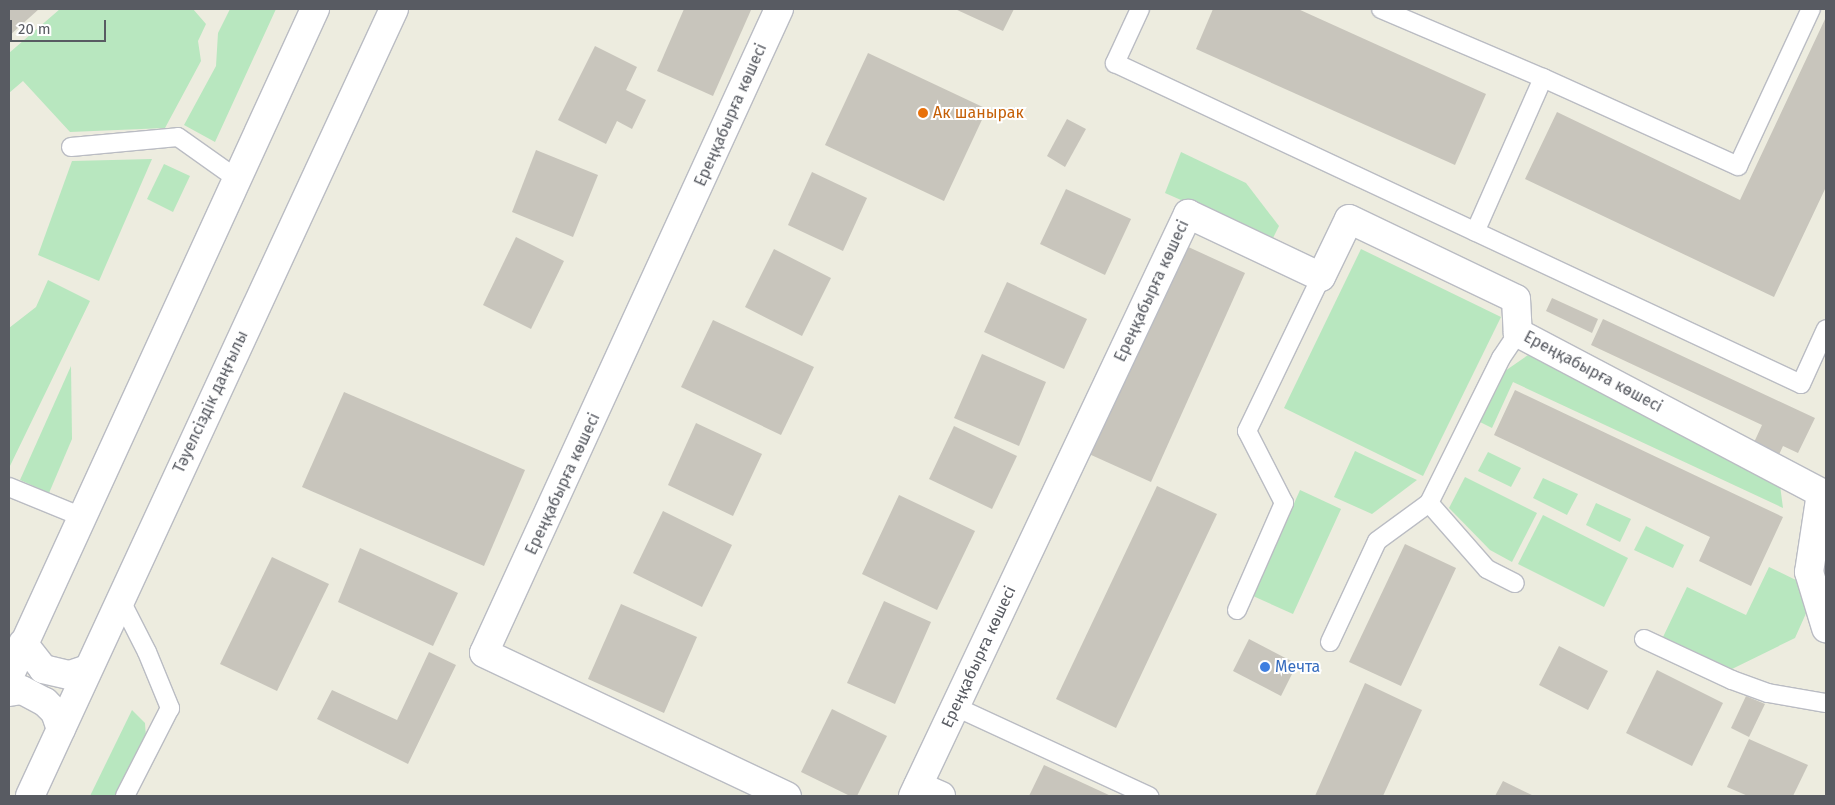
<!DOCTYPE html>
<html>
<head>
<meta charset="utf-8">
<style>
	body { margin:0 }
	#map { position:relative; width:1835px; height:805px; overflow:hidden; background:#edecdf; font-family:"Fira Sans",sans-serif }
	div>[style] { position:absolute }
	.green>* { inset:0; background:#b8e7bf }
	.building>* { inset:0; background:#c8c5bc }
	.roads { filter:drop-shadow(1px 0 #babcc3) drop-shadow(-1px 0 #babcc3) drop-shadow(0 1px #babcc3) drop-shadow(0 -1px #babcc3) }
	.lane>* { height:18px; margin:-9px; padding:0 9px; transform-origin:9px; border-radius:9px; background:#fff }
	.street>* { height:28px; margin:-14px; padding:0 14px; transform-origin:14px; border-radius:14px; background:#fff }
	.secondary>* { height:28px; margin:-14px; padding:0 14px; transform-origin:14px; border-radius:14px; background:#fff }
	.dots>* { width:14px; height:14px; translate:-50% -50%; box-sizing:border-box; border:2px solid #fff; border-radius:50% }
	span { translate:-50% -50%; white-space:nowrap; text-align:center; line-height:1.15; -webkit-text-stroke:4px #fff; paint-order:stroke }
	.food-label { font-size:16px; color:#c56008 }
	.left { translate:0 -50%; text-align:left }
	.street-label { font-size:16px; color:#585b62 }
	.shop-label { font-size:16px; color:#366cbe }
	.frame { position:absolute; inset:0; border:10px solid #585b62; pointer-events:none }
	.scale { position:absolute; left:10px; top:20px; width:96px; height:22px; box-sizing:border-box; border:2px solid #585b62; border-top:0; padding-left:6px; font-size:15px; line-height:18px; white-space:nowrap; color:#585b62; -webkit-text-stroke:4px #fff; paint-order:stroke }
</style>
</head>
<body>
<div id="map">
	<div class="green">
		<div style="clip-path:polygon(60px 9px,193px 9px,206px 24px,198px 41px,201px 61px,165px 128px,70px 132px,23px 81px,9px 93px,9px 53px)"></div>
		<div style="clip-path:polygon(230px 9px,276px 9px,215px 142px,184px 125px,216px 66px,218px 33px)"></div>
		<div style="clip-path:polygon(1181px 152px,1246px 183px,1279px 226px,1272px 240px,1165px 193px)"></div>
		<div style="clip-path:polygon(152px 159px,99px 281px,38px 255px,72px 161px)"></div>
		<div style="clip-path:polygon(164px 164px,190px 176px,173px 212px,147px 199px)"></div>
		<div style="clip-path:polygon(1361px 249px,1501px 317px,1423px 476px,1284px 408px)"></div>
		<div style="clip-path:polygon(48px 280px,90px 301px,9px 468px,9px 328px,36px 307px)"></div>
		<div style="clip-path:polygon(1528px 355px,1778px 470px,1783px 508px,1513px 382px,1492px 428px,1480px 422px,1505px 371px)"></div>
		<div style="clip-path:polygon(71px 366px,72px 439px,49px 493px,20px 480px)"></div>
		<div style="clip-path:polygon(1355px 451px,1417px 480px,1372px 514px,1334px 497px)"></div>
		<div style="clip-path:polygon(1488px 452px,1521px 468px,1511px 487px,1478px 471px)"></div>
		<div style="clip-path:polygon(1465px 477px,1537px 513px,1512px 562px,1490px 550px,1449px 508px)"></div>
		<div style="clip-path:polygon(1543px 478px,1578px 494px,1567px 515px,1533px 498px)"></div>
		<div style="clip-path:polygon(1300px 490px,1341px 509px,1293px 614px,1253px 596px)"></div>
		<div style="clip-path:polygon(1596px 503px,1631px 519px,1620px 542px,1586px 525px)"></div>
		<div style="clip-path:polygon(1543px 515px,1628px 558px,1604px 607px,1518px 564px)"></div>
		<div style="clip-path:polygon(1646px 526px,1684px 545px,1673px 568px,1634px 550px)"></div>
		<div style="clip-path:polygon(1769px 567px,1802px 583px,1812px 600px,1795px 638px,1732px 669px,1663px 637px,1687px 587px,1746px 615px)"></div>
		<div style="clip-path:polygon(132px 710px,145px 723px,147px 753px,125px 796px,90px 796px)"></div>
	</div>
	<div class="building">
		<div style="clip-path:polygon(9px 9px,39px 9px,9px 36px)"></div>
		<div style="clip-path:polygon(684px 9px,751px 10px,713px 96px,657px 71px)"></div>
		<div style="clip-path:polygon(955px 9px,1014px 9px,1003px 31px)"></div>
		<div style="clip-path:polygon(1213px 9px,1298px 9px,1486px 94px,1455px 165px,1196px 49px)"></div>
		<div style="clip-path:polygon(1826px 17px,1826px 187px,1774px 297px,1525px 179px,1557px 112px,1740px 200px)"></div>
		<div style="clip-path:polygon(595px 46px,637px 67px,626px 90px,646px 100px,632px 129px,617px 121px,606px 144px,558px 120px)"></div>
		<div style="clip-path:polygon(868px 53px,987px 109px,944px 201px,825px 145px)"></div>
		<div style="clip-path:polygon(1067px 119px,1086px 129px,1065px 167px,1047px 156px)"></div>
		<div style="clip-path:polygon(536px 150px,598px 175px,573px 237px,512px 212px)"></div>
		<div style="clip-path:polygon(812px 172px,867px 198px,843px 251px,788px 225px)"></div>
		<div style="clip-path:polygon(1066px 189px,1131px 219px,1105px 275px,1040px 244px)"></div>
		<div style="clip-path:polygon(516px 237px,564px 261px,531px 329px,483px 305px)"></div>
		<div style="clip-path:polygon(1184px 245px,1245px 273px,1151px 482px,1089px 454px)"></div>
		<div style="clip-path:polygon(774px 249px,831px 278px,802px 336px,745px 307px)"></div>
		<div style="clip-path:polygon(1007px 282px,1087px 319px,1064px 369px,984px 332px)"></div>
		<div style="clip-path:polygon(1552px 298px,1598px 319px,1592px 333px,1546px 311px)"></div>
		<div style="clip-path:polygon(1603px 319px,1815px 418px,1798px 453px,1783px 446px,1776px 461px,1751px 449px,1762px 425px,1591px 345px)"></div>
		<div style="clip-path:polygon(713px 320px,814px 367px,781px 435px,681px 387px)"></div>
		<div style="clip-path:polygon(982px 354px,1046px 382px,1019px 446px,954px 418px)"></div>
		<div style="clip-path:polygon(1515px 390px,1783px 517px,1751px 586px,1699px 561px,1710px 537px,1494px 435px)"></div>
		<div style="clip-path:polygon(344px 392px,525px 470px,484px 566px,302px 487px)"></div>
		<div style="clip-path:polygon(696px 423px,762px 454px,733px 516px,668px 485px)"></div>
		<div style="clip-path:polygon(954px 426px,1017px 456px,992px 509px,929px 479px)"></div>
		<div style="clip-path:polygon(1157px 486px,1217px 514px,1116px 728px,1056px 699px)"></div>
		<div style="clip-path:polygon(899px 495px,975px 531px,937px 610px,862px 574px)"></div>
		<div style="clip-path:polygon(663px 511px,732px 545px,702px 607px,633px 573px)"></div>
		<div style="clip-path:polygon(1405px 544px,1456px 568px,1401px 686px,1349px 662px)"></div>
		<div style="clip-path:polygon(360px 548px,458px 593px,433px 646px,338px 602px)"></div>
		<div style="clip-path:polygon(272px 557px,329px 584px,277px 691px,220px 664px)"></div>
		<div style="clip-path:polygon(884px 601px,931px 622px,895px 704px,847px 683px)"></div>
		<div style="clip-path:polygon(621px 604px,697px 637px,664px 713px,588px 679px)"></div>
		<div style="clip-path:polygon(1249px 639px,1297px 664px,1281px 696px,1233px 671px)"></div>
		<div style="clip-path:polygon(1559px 646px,1608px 671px,1588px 710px,1539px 685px)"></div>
		<div style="clip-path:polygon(429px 652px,456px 665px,408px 764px,317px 719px,332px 690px,397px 720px)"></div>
		<div style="clip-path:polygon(1657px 670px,1723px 703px,1692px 766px,1626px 733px)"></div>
		<div style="clip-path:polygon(1365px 683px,1422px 710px,1383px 796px,1315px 796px)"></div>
		<div style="clip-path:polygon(1746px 696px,1765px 704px,1749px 737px,1731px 728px)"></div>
		<div style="clip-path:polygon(832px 709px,887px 736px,857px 796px,850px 796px,801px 772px)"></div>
		<div style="clip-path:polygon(1749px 739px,1808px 765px,1793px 796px,1748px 796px,1727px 787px)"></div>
		<div style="clip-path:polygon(1044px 765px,1111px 796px,1029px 796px)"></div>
		<div style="clip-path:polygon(1503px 781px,1534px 796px,1495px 796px)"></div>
	</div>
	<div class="roads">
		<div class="lane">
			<div style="left:1140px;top:9px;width:60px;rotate:114.8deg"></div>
			<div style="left:1115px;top:63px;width:757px;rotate:25.08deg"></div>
			<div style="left:1801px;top:384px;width:60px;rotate:-65.6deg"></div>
			<div style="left:1381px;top:9px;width:176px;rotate:23.1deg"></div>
			<div style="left:1543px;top:78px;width:168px;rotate:113.8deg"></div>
			<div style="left:1543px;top:78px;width:214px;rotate:24.3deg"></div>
			<div style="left:1738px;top:166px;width:173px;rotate:-65.1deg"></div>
			<div style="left:71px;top:147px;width:107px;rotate:-5.3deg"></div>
			<div style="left:178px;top:137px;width:72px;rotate:35.4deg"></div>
			<div style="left:9px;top:487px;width:79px;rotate:22.3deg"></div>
			<div style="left:1429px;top:503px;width:88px;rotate:48.7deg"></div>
			<div style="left:1487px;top:569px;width:31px;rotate:27deg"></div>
			<div style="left:120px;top:599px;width:59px;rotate:63deg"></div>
			<div style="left:147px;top:652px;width:61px;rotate:67.7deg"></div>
			<div style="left:170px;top:708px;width:99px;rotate:117.1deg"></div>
			<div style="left:1237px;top:610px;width:117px;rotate:-66.3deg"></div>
			<div style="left:1284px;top:503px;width:81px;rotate:-117.2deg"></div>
			<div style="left:1247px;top:431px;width:171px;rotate:-64.3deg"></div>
			<div style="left:1644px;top:639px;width:97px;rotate:25deg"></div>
			<div style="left:1732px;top:680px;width:38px;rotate:20deg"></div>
			<div style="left:1768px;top:693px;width:59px;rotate:9.8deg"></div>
			<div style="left:1330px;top:642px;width:111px;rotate:-65deg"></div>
			<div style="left:1377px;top:541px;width:64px;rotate:-36.2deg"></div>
			<div style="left:1429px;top:503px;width:162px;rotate:-63.6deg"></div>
			<div style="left:1501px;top:358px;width:30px;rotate:-56deg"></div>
			<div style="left:956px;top:707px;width:213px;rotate:24.8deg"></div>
		</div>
		<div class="street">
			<div style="left:779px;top:9px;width:708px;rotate:114.61deg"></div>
			<div style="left:484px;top:653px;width:335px;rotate:25.3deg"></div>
			<div style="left:918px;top:786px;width:25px;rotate:23deg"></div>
			<div style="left:913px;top:796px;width:644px;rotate:-64.71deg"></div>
			<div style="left:1188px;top:214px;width:147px;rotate:25.3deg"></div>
			<div style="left:1321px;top:277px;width:64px;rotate:-64.2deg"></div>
			<div style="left:1349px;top:219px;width:185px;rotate:25.6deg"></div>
			<div style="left:1516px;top:299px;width:34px;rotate:87deg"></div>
			<div style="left:1518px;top:333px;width:343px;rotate:27.8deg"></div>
			<div style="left:1821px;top:493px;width:80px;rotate:98.6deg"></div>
			<div style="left:1809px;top:572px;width:59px;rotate:73.1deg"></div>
		</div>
		<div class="secondary">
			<div style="left:23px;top:643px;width:33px;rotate:52deg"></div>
			<div style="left:43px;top:669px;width:28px;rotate:13deg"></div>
			<div style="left:70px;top:675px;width:18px;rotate:-19deg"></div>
			<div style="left:9px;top:677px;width:735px;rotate:-65.39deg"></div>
			<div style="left:9px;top:692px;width:13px;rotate:-9deg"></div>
			<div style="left:22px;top:690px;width:26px;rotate:28deg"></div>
			<div style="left:45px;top:702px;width:14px;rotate:45deg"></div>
			<div style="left:55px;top:712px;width:18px;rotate:71deg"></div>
			<div style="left:30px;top:796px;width:867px;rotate:-65.18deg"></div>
		</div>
	</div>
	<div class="dots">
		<div style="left:923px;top:113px;background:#e8710a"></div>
		<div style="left:1265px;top:667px;background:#3f7fe0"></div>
	</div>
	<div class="food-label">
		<span class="left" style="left:933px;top:113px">Ак шанырак</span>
	</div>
	<div class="street-label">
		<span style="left:731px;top:115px;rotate:-66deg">Ереңқабырға көшесі</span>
		<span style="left:1152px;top:291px;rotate:-65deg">Ереңқабырға көшесі</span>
		<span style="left:1593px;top:372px;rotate:28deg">Ереңқабырға көшесі</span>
		<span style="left:211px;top:402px;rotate:-65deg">Тәуелсіздік даңғылы</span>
		<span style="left:563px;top:484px;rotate:-65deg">Ереңқабырға көшесі</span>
		<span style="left:979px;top:657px;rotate:-65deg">Ереңқабырға көшесі</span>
	</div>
	<div class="shop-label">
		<span class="left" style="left:1275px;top:667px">Мечта</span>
	</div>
	<div class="frame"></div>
	<div class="scale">20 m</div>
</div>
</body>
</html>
